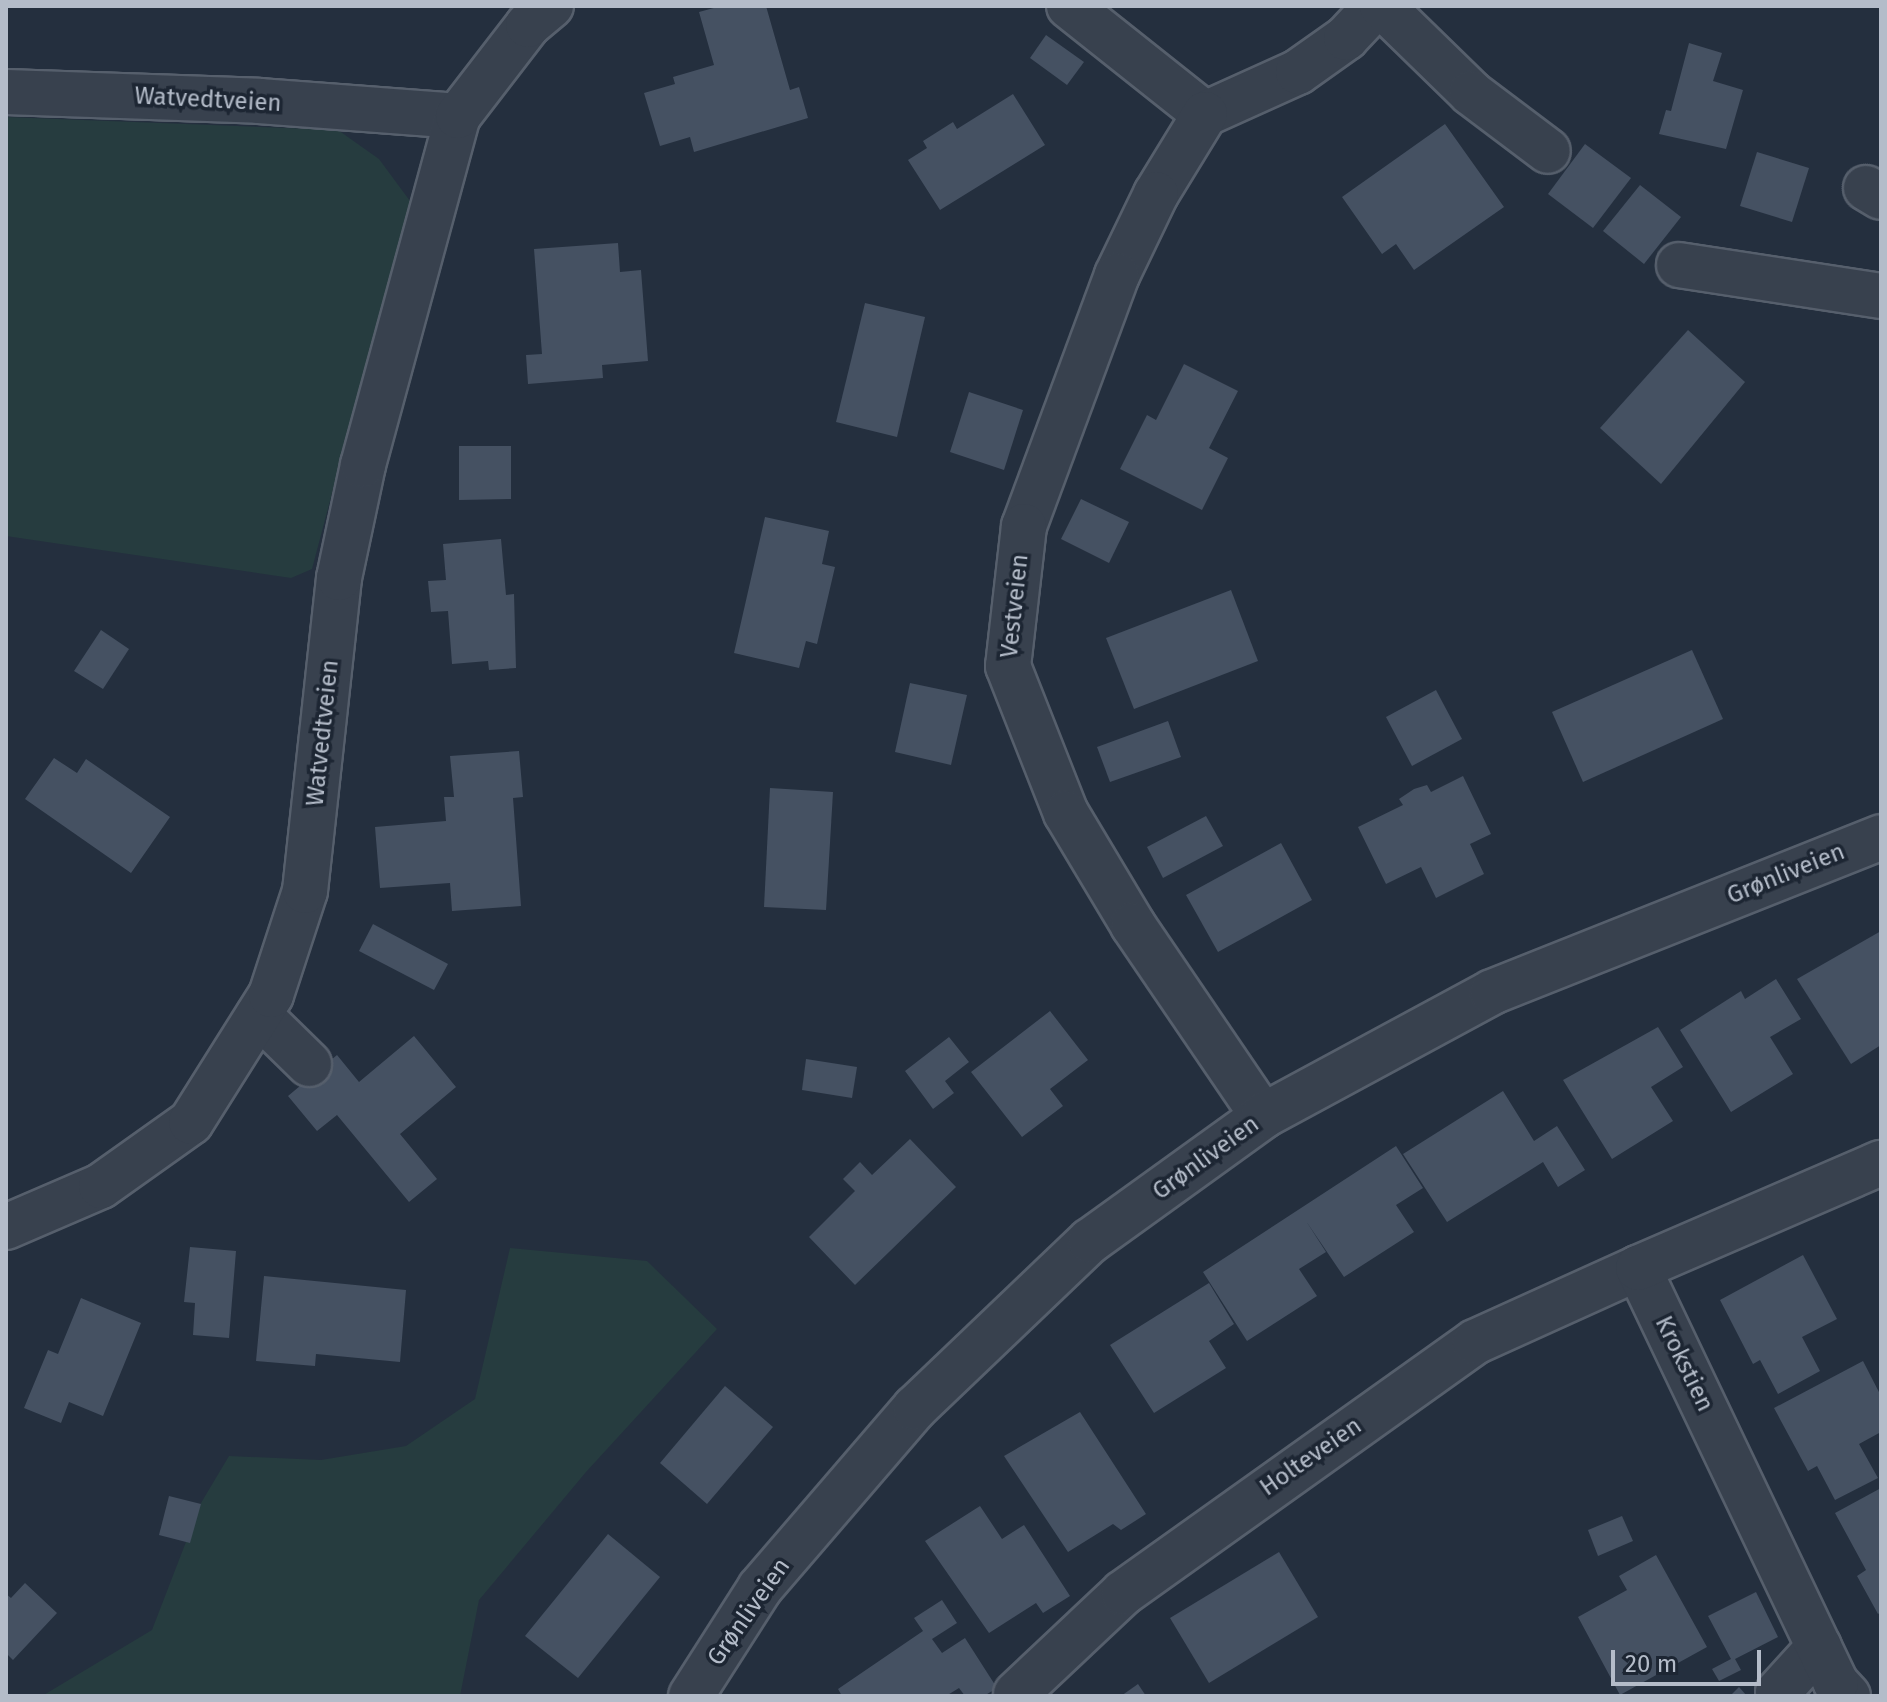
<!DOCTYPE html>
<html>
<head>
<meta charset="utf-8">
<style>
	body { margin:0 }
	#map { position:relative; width:1887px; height:1702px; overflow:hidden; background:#242f3e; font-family:"Fira Sans",sans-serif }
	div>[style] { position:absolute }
	.green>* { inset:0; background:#263c3f }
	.building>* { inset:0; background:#455162 }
	.roads { filter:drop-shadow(2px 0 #565f6c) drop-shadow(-2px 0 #565f6c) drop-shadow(0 2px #565f6c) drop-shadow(0 -2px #565f6c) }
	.minor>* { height:44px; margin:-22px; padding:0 22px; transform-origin:22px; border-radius:22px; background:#38414e }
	span { translate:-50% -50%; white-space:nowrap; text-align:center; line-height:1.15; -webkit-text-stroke:7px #1d2633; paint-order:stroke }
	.street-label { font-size:24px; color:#b4bcc9 }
	.frame { position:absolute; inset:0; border:8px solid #b4bcc9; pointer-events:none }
	.scale { position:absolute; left:1611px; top:1650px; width:150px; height:36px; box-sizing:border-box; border:4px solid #b4bcc9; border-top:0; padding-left:10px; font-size:24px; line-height:28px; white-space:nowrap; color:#b4bcc9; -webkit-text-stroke:6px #1d2633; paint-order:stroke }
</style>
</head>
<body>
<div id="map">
	<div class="green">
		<div style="clip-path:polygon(6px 117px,338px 130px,379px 159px,410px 201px,411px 231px,365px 368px,312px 569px,291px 578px,6px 536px)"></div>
		<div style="clip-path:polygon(510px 1248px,647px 1261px,717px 1329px,586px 1472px,479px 1600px,460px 1696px,42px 1696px,152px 1630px,201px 1503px,229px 1456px,321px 1460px,406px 1446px,475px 1399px)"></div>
	</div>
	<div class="building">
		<div style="clip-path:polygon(721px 6px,766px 6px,790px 90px,799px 87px,808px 118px,694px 152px,690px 137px,660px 146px,644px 93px,675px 84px,673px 77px,714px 65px,699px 12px)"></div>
		<div style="clip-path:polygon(1046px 35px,1084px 62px,1067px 85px,1030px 58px)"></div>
		<div style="clip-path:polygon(1689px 43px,1722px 53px,1713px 81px,1743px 90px,1726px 149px,1659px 134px,1666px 110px,1671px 111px)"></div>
		<div style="clip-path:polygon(1013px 94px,1045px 145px,940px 210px,908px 160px,927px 148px,923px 141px,953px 122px,957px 129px)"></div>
		<div style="clip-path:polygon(1445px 124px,1504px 207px,1414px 270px,1396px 244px,1382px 254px,1342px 197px)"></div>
		<div style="clip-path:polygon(1585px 144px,1631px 178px,1593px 228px,1548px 194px)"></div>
		<div style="clip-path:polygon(1757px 152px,1809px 168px,1792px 222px,1740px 206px)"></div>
		<div style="clip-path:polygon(1640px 185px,1681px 217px,1644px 264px,1603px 231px)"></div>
		<div style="clip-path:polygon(618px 243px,620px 272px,641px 270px,648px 361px,602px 365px,603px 378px,528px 384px,526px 355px,542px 354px,534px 249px)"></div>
		<div style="clip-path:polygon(865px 303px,925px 317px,897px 437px,836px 422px)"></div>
		<div style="clip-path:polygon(1688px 330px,1745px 382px,1661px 484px,1600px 428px)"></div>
		<div style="clip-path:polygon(1184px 364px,1238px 391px,1209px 448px,1228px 458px,1202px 510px,1120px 469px,1147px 415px,1156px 420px)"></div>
		<div style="clip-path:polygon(969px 392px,1023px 410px,1004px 470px,950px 452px)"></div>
		<div style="clip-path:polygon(459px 446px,511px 446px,511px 499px,459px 500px)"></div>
		<div style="clip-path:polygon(1081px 499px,1129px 522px,1109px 563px,1061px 539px)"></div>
		<div style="clip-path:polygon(765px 517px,829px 531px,822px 564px,835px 567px,817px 644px,806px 641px,799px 668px,734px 653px)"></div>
		<div style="clip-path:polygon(501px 539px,506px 595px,514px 594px,516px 668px,489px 670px,488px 661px,452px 664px,448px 611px,431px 612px,428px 581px,446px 580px,443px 544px)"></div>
		<div style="clip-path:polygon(1231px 590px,1258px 661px,1134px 709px,1106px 638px)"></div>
		<div style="clip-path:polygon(101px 630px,129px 649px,103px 689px,74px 671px)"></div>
		<div style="clip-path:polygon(1692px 650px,1723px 719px,1583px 782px,1552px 712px)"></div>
		<div style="clip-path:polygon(910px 683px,967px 695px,951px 765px,895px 752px)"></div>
		<div style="clip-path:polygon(1436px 690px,1462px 739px,1412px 766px,1386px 717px)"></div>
		<div style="clip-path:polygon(1168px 721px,1181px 757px,1110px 782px,1097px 747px)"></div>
		<div style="clip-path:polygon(519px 751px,523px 797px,513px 798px,521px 906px,452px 911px,450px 883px,380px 888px,375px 827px,446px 821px,444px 797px,454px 797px,450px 756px)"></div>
		<div style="clip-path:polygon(54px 758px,77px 773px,86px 759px,170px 817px,131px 873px,25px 799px)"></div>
		<div style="clip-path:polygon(1463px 776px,1491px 834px,1470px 844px,1484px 874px,1436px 898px,1421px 867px,1386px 884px,1358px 827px,1403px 805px,1399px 799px,1414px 789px,1427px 785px,1431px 792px)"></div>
		<div style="clip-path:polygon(770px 788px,833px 792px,826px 910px,764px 907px)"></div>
		<div style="clip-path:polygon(1206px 816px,1223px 846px,1163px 878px,1147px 847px)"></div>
		<div style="clip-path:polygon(1281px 843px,1312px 900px,1218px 952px,1186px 895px)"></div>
		<div style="clip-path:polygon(373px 924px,448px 964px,434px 990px,359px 951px)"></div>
		<div style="clip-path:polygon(1881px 931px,1881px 1045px,1851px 1064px,1797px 979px)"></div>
		<div style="clip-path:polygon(1776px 979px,1801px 1019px,1770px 1037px,1793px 1074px,1731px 1112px,1680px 1030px,1741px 991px,1745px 999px)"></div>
		<div style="clip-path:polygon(1050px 1011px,1088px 1060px,1050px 1089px,1063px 1106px,1022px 1137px,971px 1072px)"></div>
		<div style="clip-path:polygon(1658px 1027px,1683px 1067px,1651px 1087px,1673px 1121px,1612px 1159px,1563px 1080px)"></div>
		<div style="clip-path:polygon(414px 1036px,456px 1087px,400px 1134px,437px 1179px,409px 1202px,337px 1115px,317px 1131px,288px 1096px,337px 1055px,359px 1082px)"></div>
		<div style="clip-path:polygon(949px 1037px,969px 1062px,945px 1081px,954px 1093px,933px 1109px,905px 1071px)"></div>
		<div style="clip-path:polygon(806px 1059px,857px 1067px,852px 1098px,802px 1090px)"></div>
		<div style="clip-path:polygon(1503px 1091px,1534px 1141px,1557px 1126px,1585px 1170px,1558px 1187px,1543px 1162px,1447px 1222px,1403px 1154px)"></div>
		<div style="clip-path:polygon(910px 1139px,956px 1187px,855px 1285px,809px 1237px,855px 1191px,843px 1179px,860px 1162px,872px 1175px)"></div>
		<div style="clip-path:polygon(1396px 1146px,1423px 1188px,1396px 1205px,1414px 1232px,1344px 1277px,1306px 1221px,1326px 1252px,1299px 1269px,1317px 1296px,1247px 1341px,1203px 1272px)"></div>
		<div style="clip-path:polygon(190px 1247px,236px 1251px,229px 1338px,193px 1335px,195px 1303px,184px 1302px)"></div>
		<div style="clip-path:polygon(1803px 1255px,1837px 1319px,1802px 1337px,1820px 1371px,1778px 1394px,1760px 1360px,1753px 1364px,1720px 1300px)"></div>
		<div style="clip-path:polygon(264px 1276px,406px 1290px,400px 1362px,316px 1354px,315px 1366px,256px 1361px)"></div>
		<div style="clip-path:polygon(1209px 1283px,1234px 1324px,1209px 1341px,1226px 1368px,1154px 1413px,1110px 1345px)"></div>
		<div style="clip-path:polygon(81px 1298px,141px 1323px,103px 1416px,69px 1402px,61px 1423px,24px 1408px,48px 1350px,58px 1354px)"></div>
		<div style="clip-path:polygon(1863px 1361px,1881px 1396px,1881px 1432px,1859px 1444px,1878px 1478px,1835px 1500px,1817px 1466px,1808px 1471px,1774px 1408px)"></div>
		<div style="clip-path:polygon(725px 1386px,773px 1427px,707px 1504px,660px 1463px)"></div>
		<div style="clip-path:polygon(1080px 1412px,1146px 1514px,1121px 1530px,1113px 1524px,1068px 1552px,1004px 1456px)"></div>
		<div style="clip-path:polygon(1881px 1488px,1881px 1612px,1878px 1614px,1857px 1576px,1866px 1570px,1835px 1513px)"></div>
		<div style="clip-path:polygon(169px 1496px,201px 1504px,190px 1543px,159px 1535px)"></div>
		<div style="clip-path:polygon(980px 1506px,1002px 1539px,1024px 1525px,1070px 1596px,1043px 1613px,1036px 1603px,989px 1633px,925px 1541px)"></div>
		<div style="clip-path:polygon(1622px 1516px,1633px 1541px,1598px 1556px,1588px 1530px)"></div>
		<div style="clip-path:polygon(608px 1534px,660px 1577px,578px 1678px,525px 1636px)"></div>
		<div style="clip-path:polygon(1279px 1552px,1318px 1617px,1209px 1683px,1170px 1618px)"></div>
		<div style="clip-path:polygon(1656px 1555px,1707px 1647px,1620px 1695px,1578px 1617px,1627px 1590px,1619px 1576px)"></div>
		<div style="clip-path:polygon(25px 1583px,57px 1613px,13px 1660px,6px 1653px,6px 1594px,11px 1598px)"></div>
		<div style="clip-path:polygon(1756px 1592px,1778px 1637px,1735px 1659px,1741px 1670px,1719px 1681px,1712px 1669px,1731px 1659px,1708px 1616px)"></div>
		<div style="clip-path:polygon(942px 1600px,957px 1623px,932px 1639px,942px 1653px,965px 1638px,997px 1688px,984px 1696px,965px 1696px,959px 1688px,946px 1696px,842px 1696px,838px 1689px,923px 1631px,914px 1618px)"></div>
		<div style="clip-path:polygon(1138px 1684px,1146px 1696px,1121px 1696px)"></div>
		<div style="clip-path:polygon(1739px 1687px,1747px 1696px,1730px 1696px)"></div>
	</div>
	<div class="roads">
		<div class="minor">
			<div style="left:1069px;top:6px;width:174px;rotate:38.5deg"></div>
			<div style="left:1205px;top:114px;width:102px;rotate:-24.3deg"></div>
			<div style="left:1298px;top:72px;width:59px;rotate:-35.3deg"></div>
			<div style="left:1346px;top:38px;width:44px;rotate:-46.8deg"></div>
			<div style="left:1382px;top:6px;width:124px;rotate:44.3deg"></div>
			<div style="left:1471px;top:93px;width:96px;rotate:37deg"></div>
			<div style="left:6px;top:92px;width:253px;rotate:2deg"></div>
			<div style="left:259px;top:101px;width:200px;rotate:4.3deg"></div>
			<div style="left:1205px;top:114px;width:94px;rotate:121.5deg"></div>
			<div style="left:1156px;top:194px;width:90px;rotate:115.7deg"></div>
			<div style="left:1117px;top:275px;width:268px;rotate:110.3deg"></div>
			<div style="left:1024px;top:526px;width:141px;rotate:96.5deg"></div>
			<div style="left:1008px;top:666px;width:158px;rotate:68.5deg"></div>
			<div style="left:1066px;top:813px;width:131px;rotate:59.1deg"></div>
			<div style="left:1133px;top:925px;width:231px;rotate:55.8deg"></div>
			<div style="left:1866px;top:188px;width:17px;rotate:31deg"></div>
			<div style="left:1679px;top:265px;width:204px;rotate:8.7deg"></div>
			<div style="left:259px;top:1015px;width:70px;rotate:44.4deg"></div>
			<div style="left:6px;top:1227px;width:103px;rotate:-23.3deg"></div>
			<div style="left:101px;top:1186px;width:110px;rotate:-35.4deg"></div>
			<div style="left:191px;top:1122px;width:150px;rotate:-57.8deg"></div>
			<div style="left:271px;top:995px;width:109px;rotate:-71.9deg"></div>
			<div style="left:305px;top:891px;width:315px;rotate:-83.8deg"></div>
			<div style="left:339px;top:578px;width:116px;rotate:-78deg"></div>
			<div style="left:363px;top:465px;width:362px;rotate:-74.8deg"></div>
			<div style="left:458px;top:116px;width:115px;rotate:-52.4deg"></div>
			<div style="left:528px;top:25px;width:30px;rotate:-40deg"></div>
			<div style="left:1778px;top:1692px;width:61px;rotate:-47.7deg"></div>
			<div style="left:1016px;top:1694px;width:147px;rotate:-43.3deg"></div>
			<div style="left:1123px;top:1593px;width:432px;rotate:-35.5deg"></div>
			<div style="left:1475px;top:1342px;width:179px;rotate:-24.4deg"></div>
			<div style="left:691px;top:1696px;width:128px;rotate:-57.4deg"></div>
			<div style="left:760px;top:1588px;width:238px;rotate:-49.3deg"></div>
			<div style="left:915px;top:1408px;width:242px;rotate:-43.7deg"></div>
			<div style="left:1090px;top:1241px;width:213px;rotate:-35.8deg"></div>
			<div style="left:1263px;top:1116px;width:260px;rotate:-28.4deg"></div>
			<div style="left:1492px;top:992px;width:419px;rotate:-21.7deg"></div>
			<div style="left:1848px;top:1696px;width:18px;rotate:-133deg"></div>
			<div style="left:1836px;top:1683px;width:460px;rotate:-115.5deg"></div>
			<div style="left:1638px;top:1268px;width:265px;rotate:-23.4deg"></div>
		</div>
	</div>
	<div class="street-label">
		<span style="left:208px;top:100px;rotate:3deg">Watvedtveien</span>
		<span style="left:1015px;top:606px;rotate:-84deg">Vestveien</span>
		<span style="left:323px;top:733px;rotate:-84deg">Watvedtveien</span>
		<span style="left:1786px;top:874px;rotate:-22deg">Grønliveien</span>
		<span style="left:1206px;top:1158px;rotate:-36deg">Grønliveien</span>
		<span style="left:1684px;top:1364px;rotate:64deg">Krokstien</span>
		<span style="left:1311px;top:1457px;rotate:-35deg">Holteveien</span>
		<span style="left:749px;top:1612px;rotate:-55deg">Grønliveien</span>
	</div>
	<div class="frame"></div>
	<div class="scale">20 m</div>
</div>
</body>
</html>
